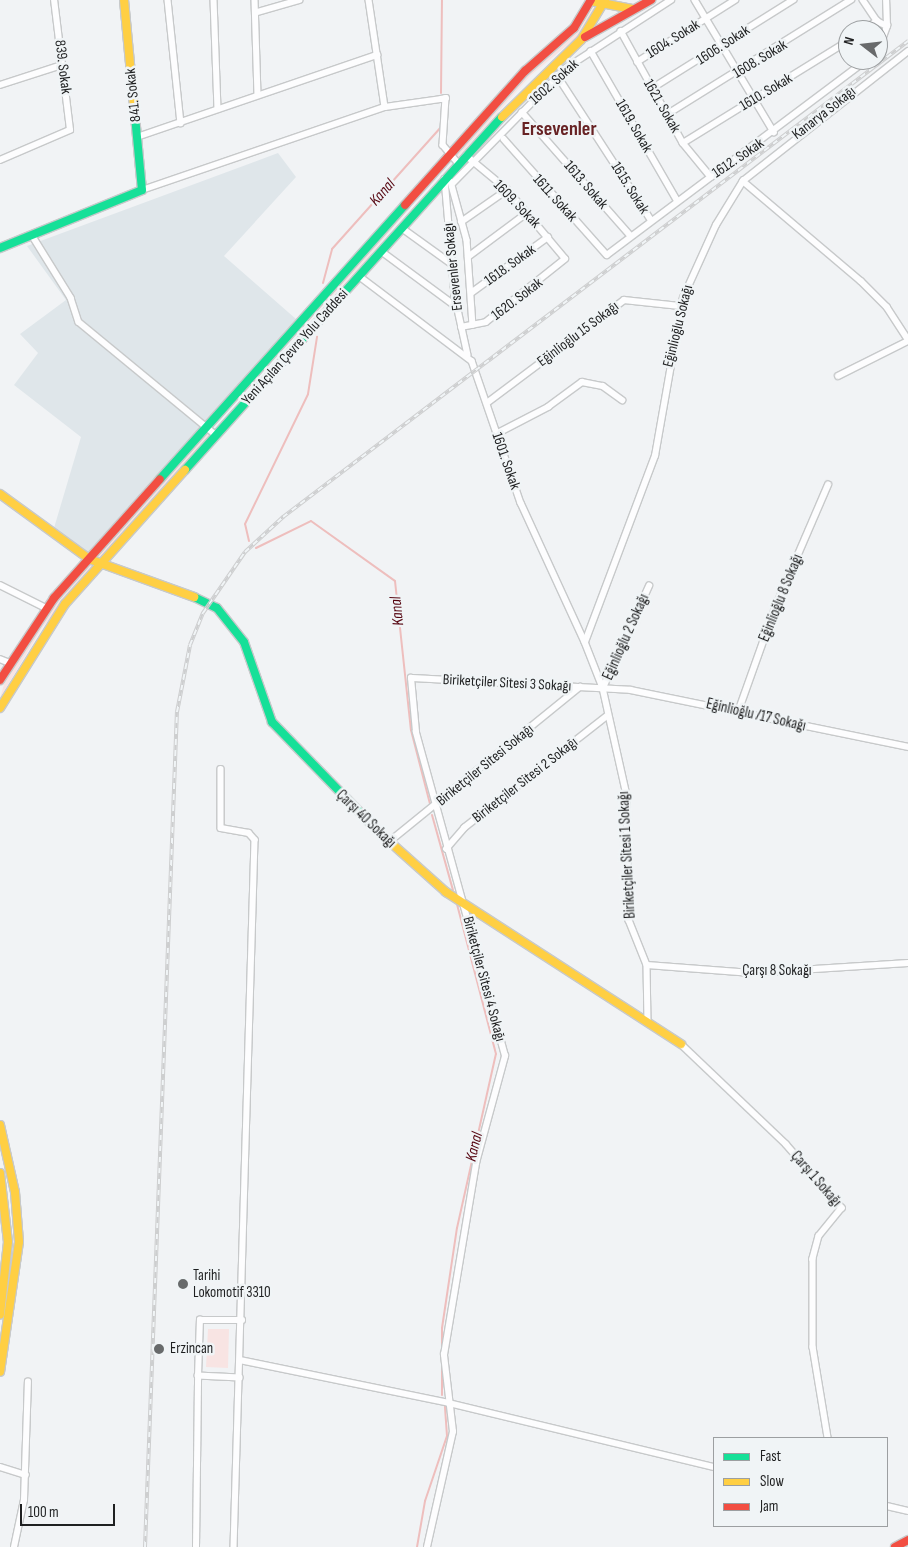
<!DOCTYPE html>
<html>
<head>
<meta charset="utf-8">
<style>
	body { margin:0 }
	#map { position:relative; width:908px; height:1547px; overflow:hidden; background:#f1f3f5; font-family:"Sofia Sans Condensed",sans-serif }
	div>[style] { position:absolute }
	.built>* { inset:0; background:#dfe6ea }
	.green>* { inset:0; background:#f8e4e3 }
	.stream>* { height:2px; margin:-1px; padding:0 1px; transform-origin:1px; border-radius:1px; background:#eebebd }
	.roads { filter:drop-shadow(1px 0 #c7c9ca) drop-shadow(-1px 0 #c7c9ca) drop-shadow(0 1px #c7c9ca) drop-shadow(0 -1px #c7c9ca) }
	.street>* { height:5.5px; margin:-2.75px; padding:0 2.75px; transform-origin:2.75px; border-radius:2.75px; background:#fdfdfe }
	.fast>* { height:8px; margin:-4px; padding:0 4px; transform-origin:4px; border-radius:4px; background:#16e098 }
	.slow>* { height:8px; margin:-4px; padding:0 4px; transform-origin:4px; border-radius:4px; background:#ffcf43 }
	.jam>* { height:8px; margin:-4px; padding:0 4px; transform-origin:4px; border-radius:4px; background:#f24e42 }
	.rail>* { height:4px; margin-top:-2px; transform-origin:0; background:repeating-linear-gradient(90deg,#f0f4f6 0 5.5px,#cdcecf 0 11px); box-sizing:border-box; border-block:1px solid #cdcecf }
	.dots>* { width:14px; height:14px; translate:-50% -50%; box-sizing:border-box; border:2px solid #f0f4f6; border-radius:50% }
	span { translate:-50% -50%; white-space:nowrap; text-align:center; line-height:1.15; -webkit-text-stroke:5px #f0f4f6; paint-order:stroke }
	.street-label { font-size:15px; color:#1f2021 }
	.poi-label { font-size:15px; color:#1f2021 }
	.left { translate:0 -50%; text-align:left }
	.water-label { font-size:16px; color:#560510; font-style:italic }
	.district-label { font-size:20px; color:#672224; font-weight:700 }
	.legend { position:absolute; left:713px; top:1437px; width:175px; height:90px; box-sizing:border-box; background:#f0f4f6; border:1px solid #9c9fa1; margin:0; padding:6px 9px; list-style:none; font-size:15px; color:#1f2021 }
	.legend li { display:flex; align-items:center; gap:10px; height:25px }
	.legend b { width:25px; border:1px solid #9c9fa1 }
	.north { position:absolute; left:838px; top:20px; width:50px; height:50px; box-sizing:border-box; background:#f0f4f6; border:1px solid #9c9fa1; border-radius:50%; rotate:286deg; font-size:14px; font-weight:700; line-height:20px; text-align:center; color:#1f2021 }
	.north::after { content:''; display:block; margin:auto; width:18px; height:22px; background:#686a6b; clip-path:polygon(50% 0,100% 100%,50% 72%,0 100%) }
	.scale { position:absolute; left:20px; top:1504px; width:95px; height:22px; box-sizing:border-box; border:2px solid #1f2021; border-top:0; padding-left:6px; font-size:15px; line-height:18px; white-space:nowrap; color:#1f2021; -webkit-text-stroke:4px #f0f4f6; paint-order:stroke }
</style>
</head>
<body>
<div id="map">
	<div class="built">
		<div style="clip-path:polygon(278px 153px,296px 177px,224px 256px,296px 319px,88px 552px,54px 528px,81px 437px,14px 385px,38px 353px,20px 334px,66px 300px,27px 246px)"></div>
	</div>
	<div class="green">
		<div style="clip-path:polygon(593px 8px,596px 9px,576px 38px,531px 75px,457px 158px,454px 155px,527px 74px,579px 30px)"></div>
		<div style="clip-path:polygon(450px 160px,365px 261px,256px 377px)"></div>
		<div style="clip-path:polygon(208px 433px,211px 436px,98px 561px,96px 558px)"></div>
		<div style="clip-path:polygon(90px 564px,92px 567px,42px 628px,0 698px,5px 681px,41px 623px)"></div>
		<div style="clip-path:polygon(208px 1329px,229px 1329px,228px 1368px,206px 1367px)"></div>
	</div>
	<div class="stream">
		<div style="left:441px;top:93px;width:93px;rotate:-89.4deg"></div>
		<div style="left:442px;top:104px;width:8px;rotate:83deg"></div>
		<div style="left:323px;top:283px;width:35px;rotate:-75deg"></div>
		<div style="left:332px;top:249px;width:165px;rotate:-48.2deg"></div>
		<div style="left:249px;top:541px;width:17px;rotate:-103deg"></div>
		<div style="left:245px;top:524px;width:144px;rotate:-64.1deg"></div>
		<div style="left:308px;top:394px;width:58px;rotate:-81deg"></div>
		<div style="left:256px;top:548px;width:61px;rotate:-26.1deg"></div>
		<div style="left:311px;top:521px;width:103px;rotate:35.5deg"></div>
		<div style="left:395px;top:581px;width:150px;rotate:83.9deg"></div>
		<div style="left:411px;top:730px;width:76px;rotate:75.6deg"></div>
		<div style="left:432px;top:815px;width:78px;rotate:74.4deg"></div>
		<div style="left:442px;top:1395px;width:67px;rotate:-90deg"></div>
		<div style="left:442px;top:1328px;width:101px;rotate:-81.5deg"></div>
		<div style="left:457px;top:1228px;width:178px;rotate:-77.4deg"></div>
		<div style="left:496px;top:1054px;width:155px;rotate:-104.6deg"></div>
		<div style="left:417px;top:1547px;width:47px;rotate:-80.1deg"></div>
		<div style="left:425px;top:1501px;width:69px;rotate:-71.3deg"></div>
		<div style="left:447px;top:1436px;width:30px;rotate:-94deg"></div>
	</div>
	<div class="roads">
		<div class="street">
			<div style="left:168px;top:0;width:124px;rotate:84deg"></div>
			<div style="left:214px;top:0;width:109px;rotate:87.9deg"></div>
			<div style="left:255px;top:0;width:95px;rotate:88.2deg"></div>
			<div style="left:369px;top:0;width:108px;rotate:81.5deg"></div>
			<div style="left:695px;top:0;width:154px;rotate:59.1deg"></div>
			<div style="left:863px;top:0;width:25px;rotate:56deg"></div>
			<div style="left:877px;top:21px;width:11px;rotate:27deg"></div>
			<div style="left:258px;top:12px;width:43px;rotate:-16.3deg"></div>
			<div style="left:864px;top:30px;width:16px;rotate:-35deg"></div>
			<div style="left:621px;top:31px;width:128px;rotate:61deg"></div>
			<div style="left:683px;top:143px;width:44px;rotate:50.5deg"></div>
			<div style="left:591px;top:51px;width:172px;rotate:60deg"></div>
			<div style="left:878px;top:51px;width:27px;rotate:-70deg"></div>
			<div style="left:887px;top:26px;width:26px;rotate:-92deg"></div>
			<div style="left:637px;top:62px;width:116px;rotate:-32.3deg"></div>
			<div style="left:557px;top:75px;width:173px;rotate:57deg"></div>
			<div style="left:0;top:85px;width:65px;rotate:-17.9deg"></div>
			<div style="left:651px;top:89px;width:168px;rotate:-32.1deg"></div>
			<div style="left:522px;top:112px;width:165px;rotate:48.7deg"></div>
			<div style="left:666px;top:115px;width:218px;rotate:-31.9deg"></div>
			<div style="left:137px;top:137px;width:254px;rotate:-18.9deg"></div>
			<div style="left:504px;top:139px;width:155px;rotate:48.4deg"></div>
			<div style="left:607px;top:255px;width:325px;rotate:-36.9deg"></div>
			<div style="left:683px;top:143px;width:194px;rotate:-31.7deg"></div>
			<div style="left:0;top:160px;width:76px;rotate:-23.2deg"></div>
			<div style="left:70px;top:130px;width:131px;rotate:-97deg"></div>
			<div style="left:445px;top:179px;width:117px;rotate:85.1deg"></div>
			<div style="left:455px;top:296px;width:60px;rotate:77.6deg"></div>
			<div style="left:743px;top:181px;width:210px;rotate:-38.2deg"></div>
			<div style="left:451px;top:182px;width:60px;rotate:74.6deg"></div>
			<div style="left:467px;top:240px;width:85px;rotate:86deg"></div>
			<div style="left:453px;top:183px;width:161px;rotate:-45.5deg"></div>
			<div style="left:566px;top:68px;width:125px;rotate:-32.9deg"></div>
			<div style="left:142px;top:190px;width:257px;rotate:-18.9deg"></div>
			<div style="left:385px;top:107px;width:57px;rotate:-8.1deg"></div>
			<div style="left:441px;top:99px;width:5px;rotate:-11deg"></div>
			<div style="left:446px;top:98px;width:47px;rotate:93.7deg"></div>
			<div style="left:443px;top:145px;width:25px;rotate:50deg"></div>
			<div style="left:461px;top:222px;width:56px;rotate:-34.8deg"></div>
			<div style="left:402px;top:228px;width:62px;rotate:35.8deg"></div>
			<div style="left:32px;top:235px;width:74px;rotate:58.2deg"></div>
			<div style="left:71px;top:298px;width:25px;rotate:72deg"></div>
			<div style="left:79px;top:322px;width:178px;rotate:39.5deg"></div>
			<div style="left:381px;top:251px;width:94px;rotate:36.4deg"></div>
			<div style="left:468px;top:257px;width:74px;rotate:-36.7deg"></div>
			<div style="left:359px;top:276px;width:141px;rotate:37deg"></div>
			<div style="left:472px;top:361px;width:150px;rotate:71deg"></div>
			<div style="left:521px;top:503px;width:153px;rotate:65.3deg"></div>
			<div style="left:585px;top:642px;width:49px;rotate:68.6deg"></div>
			<div style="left:603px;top:688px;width:110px;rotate:77.4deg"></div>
			<div style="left:627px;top:795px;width:125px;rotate:89.1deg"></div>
			<div style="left:629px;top:920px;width:48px;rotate:68.2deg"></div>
			<div style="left:647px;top:965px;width:56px;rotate:89deg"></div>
			<div style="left:471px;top:293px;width:95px;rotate:-36deg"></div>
			<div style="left:461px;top:327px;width:25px;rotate:-11deg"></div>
			<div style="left:486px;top:322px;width:101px;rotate:-38.6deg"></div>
			<div style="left:565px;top:259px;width:90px;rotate:-130deg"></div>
			<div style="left:507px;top:190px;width:53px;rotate:-140.3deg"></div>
			<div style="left:838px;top:376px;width:78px;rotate:-26.6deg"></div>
			<div style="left:487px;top:403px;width:171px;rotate:-36.9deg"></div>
			<div style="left:624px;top:300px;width:56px;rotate:6.1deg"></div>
			<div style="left:496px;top:434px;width:59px;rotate:-27.4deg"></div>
			<div style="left:548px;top:407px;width:42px;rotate:-36.3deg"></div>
			<div style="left:582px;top:382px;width:21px;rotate:11deg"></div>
			<div style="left:603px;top:386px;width:24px;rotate:36deg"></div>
			<div style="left:0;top:585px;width:51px;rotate:26.6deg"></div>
			<div style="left:585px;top:642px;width:199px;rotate:-69.4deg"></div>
			<div style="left:655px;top:456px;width:160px;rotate:-80deg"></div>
			<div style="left:683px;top:298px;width:80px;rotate:-65.7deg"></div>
			<div style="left:716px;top:225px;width:52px;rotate:-58.5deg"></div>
			<div style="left:743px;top:181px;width:155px;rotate:40.3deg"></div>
			<div style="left:861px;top:281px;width:37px;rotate:45deg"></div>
			<div style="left:887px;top:307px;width:38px;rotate:57deg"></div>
			<div style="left:0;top:659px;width:11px;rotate:22deg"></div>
			<div style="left:603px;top:688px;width:112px;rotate:-65.7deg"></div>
			<div style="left:738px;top:712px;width:110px;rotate:-70.4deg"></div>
			<div style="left:775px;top:608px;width:134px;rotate:-66.7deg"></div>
			<div style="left:221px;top:769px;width:59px;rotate:90deg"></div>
			<div style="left:221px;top:828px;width:28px;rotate:10deg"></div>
			<div style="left:249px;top:833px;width:9px;rotate:49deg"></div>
			<div style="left:255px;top:840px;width:707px;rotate:91.7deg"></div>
			<div style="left:389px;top:842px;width:246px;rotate:-39.1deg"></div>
			<div style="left:446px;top:849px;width:28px;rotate:-49deg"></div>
			<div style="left:464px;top:828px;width:182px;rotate:-38.1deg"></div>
			<div style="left:647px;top:965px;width:105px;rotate:4.4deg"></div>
			<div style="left:752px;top:973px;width:156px;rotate:-3.7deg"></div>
			<div style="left:681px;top:1044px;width:145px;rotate:43.6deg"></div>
			<div style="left:786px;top:1144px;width:85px;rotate:48.8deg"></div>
			<div style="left:842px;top:1208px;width:36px;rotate:129deg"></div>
			<div style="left:819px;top:1236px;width:24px;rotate:105deg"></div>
			<div style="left:813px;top:1259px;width:88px;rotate:90deg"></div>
			<div style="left:813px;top:1347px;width:92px;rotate:80.6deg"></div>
			<div style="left:240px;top:1360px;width:213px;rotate:11.6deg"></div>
			<div style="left:449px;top:1403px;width:273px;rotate:13.6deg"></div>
			<div style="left:240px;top:1378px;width:42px;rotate:-177.3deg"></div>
			<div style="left:198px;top:1376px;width:56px;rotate:-88deg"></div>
			<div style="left:200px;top:1320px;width:42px"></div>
			<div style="left:0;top:1467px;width:27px;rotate:17deg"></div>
			<div style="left:887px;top:1506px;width:22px;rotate:13deg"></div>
			<div style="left:14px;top:1547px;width:48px;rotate:-78deg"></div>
			<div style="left:24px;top:1500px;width:118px;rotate:-88.1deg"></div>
			<div style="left:196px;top:1547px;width:171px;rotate:-89.3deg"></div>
			<div style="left:427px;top:1547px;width:118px;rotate:-77.3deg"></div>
			<div style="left:453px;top:1432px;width:78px;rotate:-96.7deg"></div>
			<div style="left:444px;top:1355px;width:195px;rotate:-80.5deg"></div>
			<div style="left:476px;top:1163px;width:111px;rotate:-74.8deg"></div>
			<div style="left:505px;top:1056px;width:336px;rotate:-105.4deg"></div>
			<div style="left:416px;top:732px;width:54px;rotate:-95.3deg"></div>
			<div style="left:411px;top:678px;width:220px;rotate:3.1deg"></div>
			<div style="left:631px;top:690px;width:283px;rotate:11.6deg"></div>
		</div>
		<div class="fast">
			<div style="left:0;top:248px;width:153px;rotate:-22.2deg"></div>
			<div style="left:142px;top:190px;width:85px;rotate:-95.4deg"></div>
			<div style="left:185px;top:470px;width:474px;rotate:-48.1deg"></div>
			<div style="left:160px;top:479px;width:368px;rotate:-48.2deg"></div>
			<div style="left:194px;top:597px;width:25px;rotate:26deg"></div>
			<div style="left:217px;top:608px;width:43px;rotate:51.5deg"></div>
			<div style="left:244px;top:642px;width:85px;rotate:70.7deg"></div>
			<div style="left:272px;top:722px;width:158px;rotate:45.8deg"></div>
		</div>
		<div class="slow">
			<div style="left:124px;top:0;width:105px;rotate:84.6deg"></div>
			<div style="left:591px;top:1px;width:42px;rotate:11deg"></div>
			<div style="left:502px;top:117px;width:110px;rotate:-44.3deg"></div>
			<div style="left:581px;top:40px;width:47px;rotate:-59deg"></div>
			<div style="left:0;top:494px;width:110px;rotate:36.1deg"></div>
			<div style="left:89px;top:559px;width:112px;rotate:19.9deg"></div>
			<div style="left:0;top:708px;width:123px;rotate:-58deg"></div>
			<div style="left:65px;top:604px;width:180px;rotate:-48.2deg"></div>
			<div style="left:382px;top:835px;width:86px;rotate:41.7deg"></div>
			<div style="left:446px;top:892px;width:280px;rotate:32.9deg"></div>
			<div style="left:0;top:1125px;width:69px;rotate:77.4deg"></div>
			<div style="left:15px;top:1192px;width:50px;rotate:85.4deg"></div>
			<div style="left:19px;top:1242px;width:131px;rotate:98.3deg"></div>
			<div style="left:0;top:1173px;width:69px;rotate:83.4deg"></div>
			<div style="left:8px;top:1242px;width:73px;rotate:96.3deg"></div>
		</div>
		<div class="jam">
			<div style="left:585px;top:37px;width:76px;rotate:-29.3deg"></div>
			<div style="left:405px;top:205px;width:180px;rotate:-48.2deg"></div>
			<div style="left:525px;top:71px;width:65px;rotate:-41.3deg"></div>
			<div style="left:574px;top:28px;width:33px;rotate:-59deg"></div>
			<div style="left:0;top:680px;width:98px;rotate:-56.6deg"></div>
			<div style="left:54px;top:598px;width:159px;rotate:-48.3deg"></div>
			<div style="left:895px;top:1547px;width:15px;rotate:-28deg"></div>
		</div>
	</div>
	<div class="rail">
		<div style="left:145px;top:1547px;width:836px;rotate:-87.81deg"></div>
		<div style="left:177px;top:712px;width:68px;rotate:-79deg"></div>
		<div style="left:190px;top:645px;width:35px;rotate:-68deg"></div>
		<div style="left:203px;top:613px;width:74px;rotate:-55.5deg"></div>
		<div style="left:245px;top:552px;width:52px;rotate:-42.6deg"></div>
		<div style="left:283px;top:517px;width:786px;rotate:-37.29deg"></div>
	</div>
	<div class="dots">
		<div style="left:183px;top:1284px;background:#686a6b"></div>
		<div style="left:159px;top:1349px;background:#686a6b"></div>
	</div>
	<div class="street-label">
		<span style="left:673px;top:39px;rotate:-32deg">1604. Sokak</span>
		<span style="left:723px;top:45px;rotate:-33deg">1606. Sokak</span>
		<span style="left:760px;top:59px;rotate:-31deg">1608. Sokak</span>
		<span style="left:63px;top:67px;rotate:83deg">839. Sokak</span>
		<span style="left:554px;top:82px;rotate:-42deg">1602. Sokak</span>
		<span style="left:766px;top:92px;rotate:-31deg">1610. Sokak</span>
		<span style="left:133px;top:95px;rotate:-96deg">841. Sokak</span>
		<span style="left:662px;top:106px;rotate:60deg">1621. Sokak</span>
		<span style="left:824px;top:113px;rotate:-38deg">Kanarya Sokağı</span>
		<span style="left:634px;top:126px;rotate:60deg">1619. Sokak</span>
		<span style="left:738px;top:158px;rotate:-34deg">1612. Sokak</span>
		<span style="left:586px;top:185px;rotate:49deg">1613. Sokak</span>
		<span style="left:630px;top:188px;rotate:58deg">1615. Sokak</span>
		<span style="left:555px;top:198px;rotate:48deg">1611. Sokak</span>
		<span style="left:517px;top:204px;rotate:46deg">1609. Sokak</span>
		<span style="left:510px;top:265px;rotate:-36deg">1618. Sokak</span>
		<span style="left:453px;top:267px;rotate:-96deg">Ersevenler Sokağı</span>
		<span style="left:517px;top:299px;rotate:-37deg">1620. Sokak</span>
		<span style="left:678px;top:326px;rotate:-76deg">Eğinlioğlu Sokağı</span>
		<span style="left:578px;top:334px;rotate:-37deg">Eğinlioğlu 15 Sokağı</span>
		<span style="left:295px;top:347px;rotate:-48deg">Yeni Açılan Çevre Yolu Caddesi</span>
		<span style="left:506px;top:461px;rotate:71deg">1601. Sokak</span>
		<span style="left:781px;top:598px;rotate:-68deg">Eğinlioğlu 8 Sokağı</span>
		<span style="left:626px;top:637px;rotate:-66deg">Eğinlioğlu 2 Sokağı</span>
		<span style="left:507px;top:683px;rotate:3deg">Biriketçiler Sitesi 3 Sokağı</span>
		<span style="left:756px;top:715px;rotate:13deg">Eğinlioğlu /17 Sokağı</span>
		<span style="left:485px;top:765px;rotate:-39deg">Biriketçiler Sitesi Sokağı</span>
		<span style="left:525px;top:780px;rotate:-38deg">Biriketçiler Sitesi 2 Sokağı</span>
		<span style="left:366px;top:819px;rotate:44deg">Çarşı 40 Sokağı</span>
		<span style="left:627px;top:855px;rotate:-93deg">Biriketçiler Sitesi 1 Sokağı</span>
		<span style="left:777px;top:971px">Çarşı 8 Sokağı</span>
		<span style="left:484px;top:979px;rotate:75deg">Biriketçiler Sitesi 4 Sokağı</span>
		<span style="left:816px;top:1179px;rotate:49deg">Çarşı 1 Sokağı</span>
	</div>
	<div class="poi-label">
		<span class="left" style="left:193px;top:1284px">Tarihi<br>Lokomotif 3310</span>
		<span class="left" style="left:170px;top:1349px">Erzincan</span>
	</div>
	<div class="water-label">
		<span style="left:383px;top:193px;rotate:-48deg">Kanal</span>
		<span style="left:398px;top:611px;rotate:-96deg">Kanal</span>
		<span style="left:475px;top:1147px;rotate:-76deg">Kanal</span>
	</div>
	<div class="district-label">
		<span style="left:559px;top:129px">Ersevenler</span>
	</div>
	<ul class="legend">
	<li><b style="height:6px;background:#16e098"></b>Fast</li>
	<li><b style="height:6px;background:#ffcf43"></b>Slow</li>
	<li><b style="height:6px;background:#f24e42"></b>Jam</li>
	</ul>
	<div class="north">N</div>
	<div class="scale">100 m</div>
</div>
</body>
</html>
